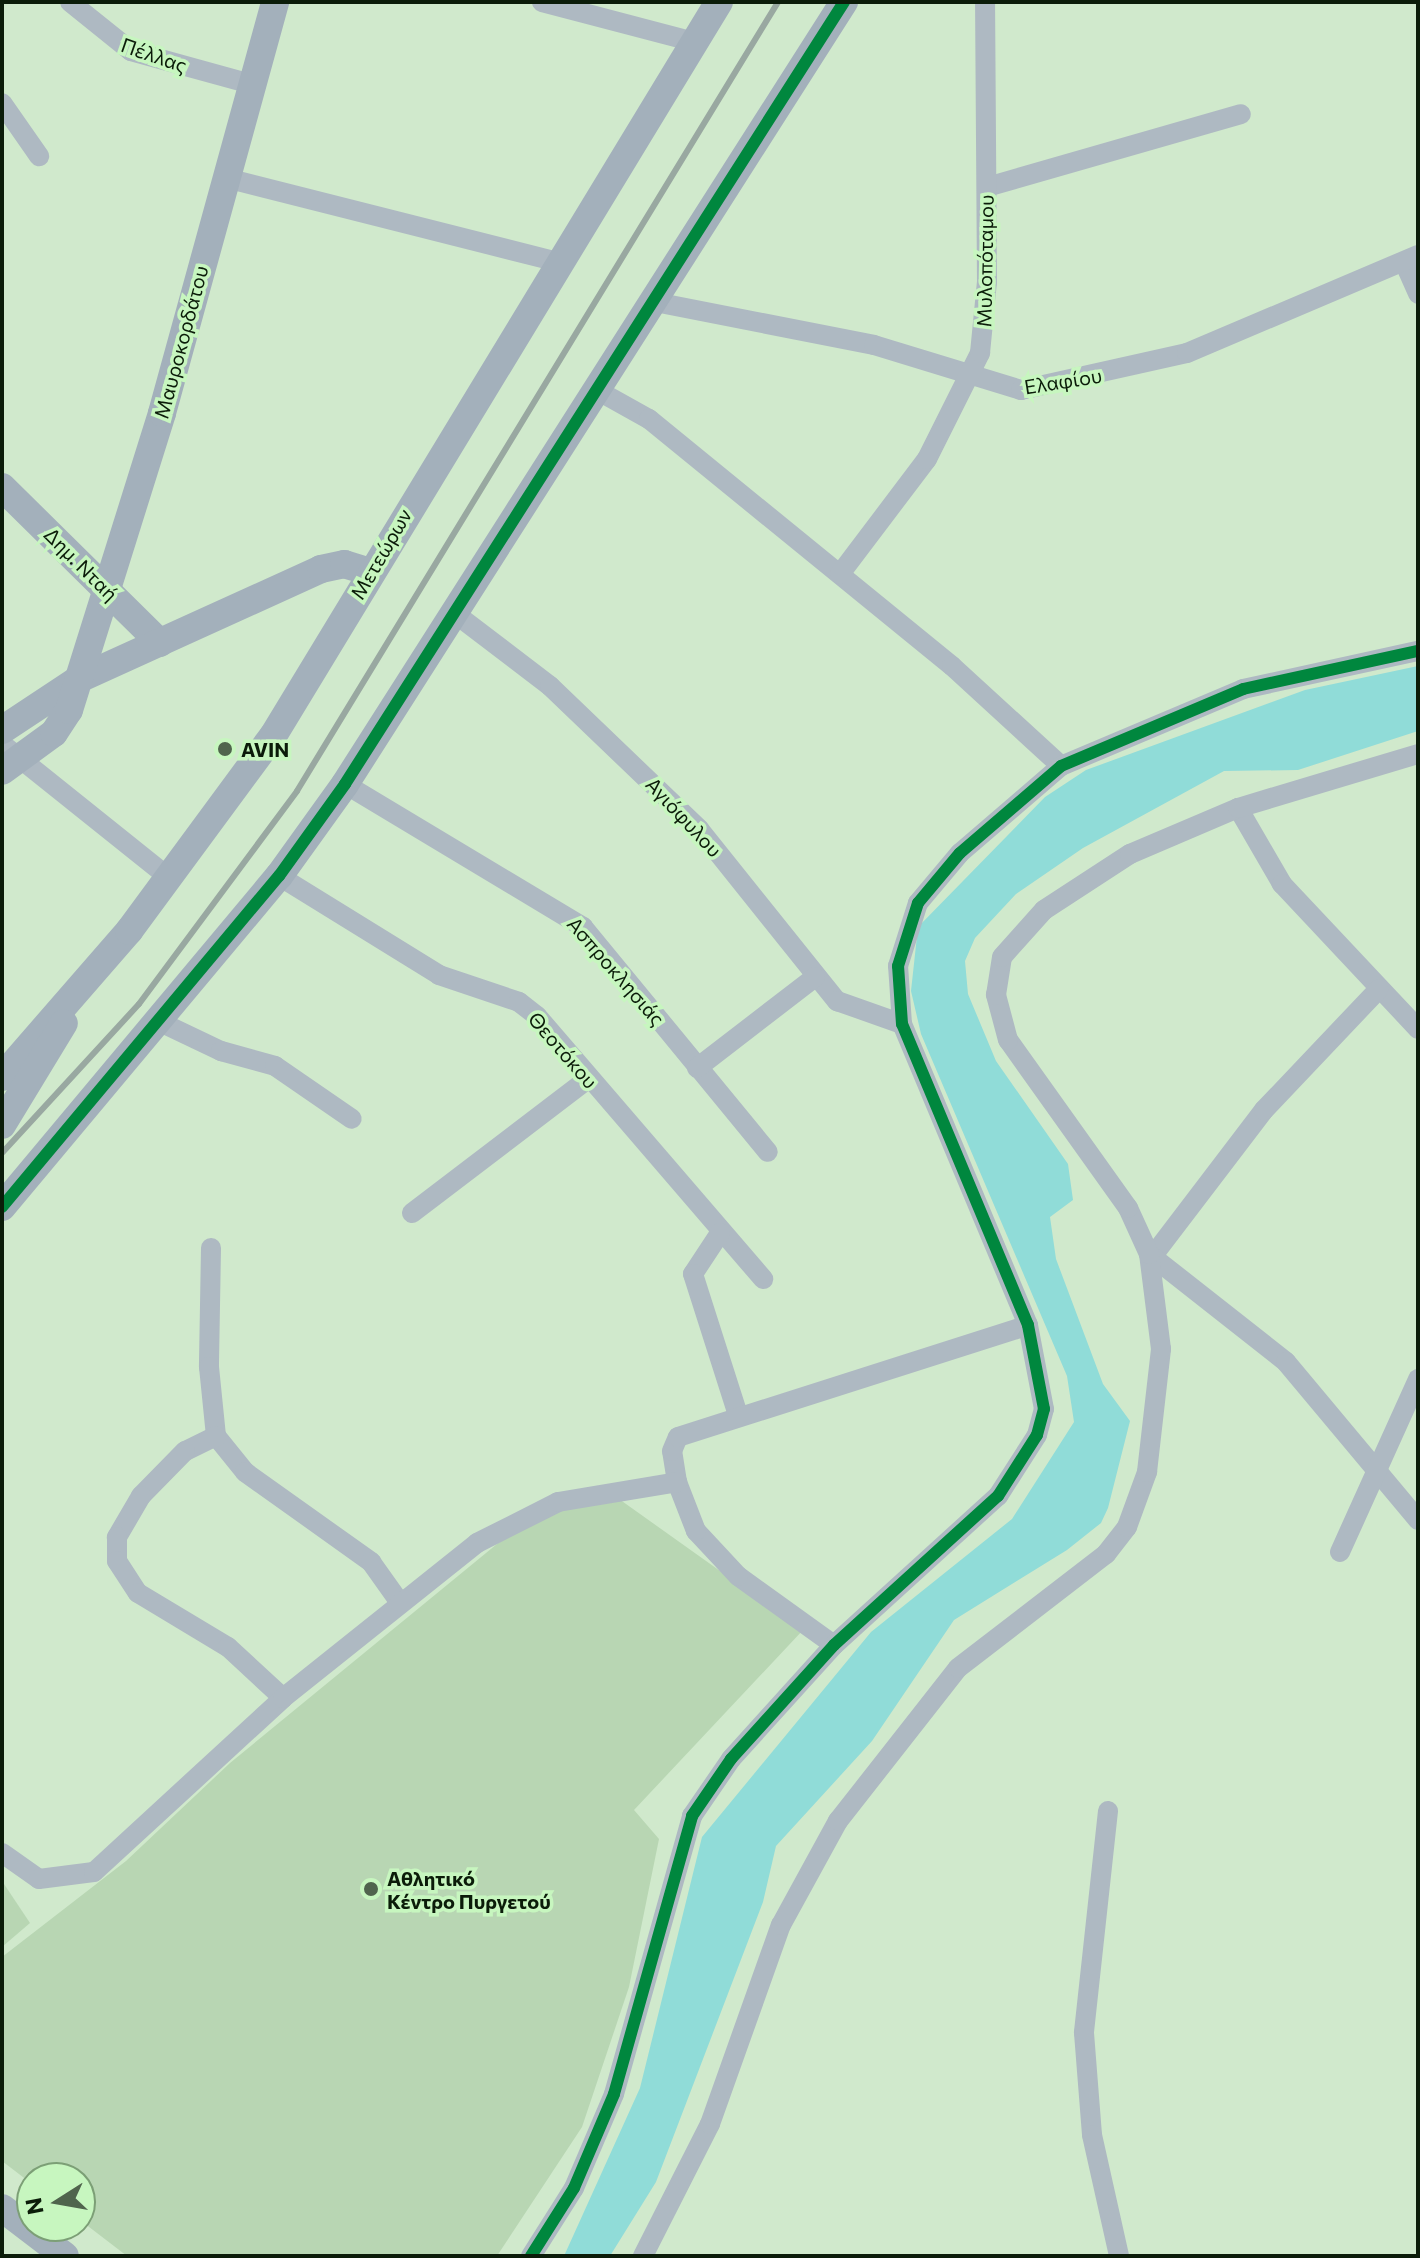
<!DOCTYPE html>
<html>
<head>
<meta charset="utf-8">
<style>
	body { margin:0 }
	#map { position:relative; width:1420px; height:2258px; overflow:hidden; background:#d0e9cc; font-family:Commissioner,sans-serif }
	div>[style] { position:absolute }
	.green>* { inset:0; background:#b8d6b3 }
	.water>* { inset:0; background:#90dcd8 }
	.street>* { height:20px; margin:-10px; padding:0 10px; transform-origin:10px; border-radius:10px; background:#aeb9c2 }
	.secondary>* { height:28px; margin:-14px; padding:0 14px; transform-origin:14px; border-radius:14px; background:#a3b0bb }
	.rail>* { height:6px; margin:-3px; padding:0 3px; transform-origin:3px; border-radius:3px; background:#99a8a1 }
	.cycleway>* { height:12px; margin:-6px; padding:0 6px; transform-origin:6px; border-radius:6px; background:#00873e }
	.dots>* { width:22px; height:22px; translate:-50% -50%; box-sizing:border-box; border:4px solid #c7f6bf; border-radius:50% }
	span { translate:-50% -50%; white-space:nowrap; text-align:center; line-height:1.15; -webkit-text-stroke:7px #c7f6bf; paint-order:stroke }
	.street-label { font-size:20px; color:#0b1c09 }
	.poi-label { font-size:20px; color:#0b1c09; font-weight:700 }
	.left { translate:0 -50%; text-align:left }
	.frame { position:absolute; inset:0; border:4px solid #0b1c09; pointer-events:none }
	.north { position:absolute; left:16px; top:2162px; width:80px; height:80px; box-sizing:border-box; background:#c7f6bf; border:2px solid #7c9f76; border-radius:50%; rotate:259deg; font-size:22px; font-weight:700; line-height:32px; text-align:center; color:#0b1c09 }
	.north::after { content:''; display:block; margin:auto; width:28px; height:36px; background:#50644d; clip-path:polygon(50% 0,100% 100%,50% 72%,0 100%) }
</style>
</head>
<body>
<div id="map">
	<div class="green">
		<div style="clip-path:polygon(619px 1499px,803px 1630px,634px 1810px,659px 1839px,629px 1987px,582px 2127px,497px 2256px,127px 2256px,80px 2220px,80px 2178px,32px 2178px,32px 2184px,2px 2161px,2px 1957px,126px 1861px,230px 1763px,497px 1544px,551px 1508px)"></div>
		<div style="clip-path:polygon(2px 1881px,30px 1923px,2px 1947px)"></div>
	</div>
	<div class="water">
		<div style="clip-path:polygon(1418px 666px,1418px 731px,1298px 770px,1224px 771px,1083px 848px,1016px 894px,975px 938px,965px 961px,968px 994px,996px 1061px,1068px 1164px,1073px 1200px,1050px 1217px,1056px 1259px,1103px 1384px,1130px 1421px,1108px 1508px,1101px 1523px,1067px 1550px,954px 1620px,872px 1741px,776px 1846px,763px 1902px,656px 2182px,610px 2256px,564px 2256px,640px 2088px,702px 1837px,871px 1632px,1012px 1519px,1074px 1422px,1067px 1376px,921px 1034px,911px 991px,918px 927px,1045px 797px,1086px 770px,1305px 690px)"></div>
	</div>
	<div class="street">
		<div style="left:70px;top:2px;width:78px;rotate:38.8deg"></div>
		<div style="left:131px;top:51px;width:124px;rotate:15.4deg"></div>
		<div style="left:542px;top:2px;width:158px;rotate:14.7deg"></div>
		<div style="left:2px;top:103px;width:65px;rotate:55.1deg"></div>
		<div style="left:226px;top:178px;width:341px;rotate:14.2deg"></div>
		<div style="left:987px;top:187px;width:264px;rotate:-16deg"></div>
		<div style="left:1404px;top:262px;width:35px;rotate:66deg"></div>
		<div style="left:650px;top:301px;width:228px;rotate:11.1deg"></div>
		<div style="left:874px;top:345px;width:154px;rotate:17deg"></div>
		<div style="left:1021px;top:390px;width:170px;rotate:-12.6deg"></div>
		<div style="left:1187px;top:353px;width:251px;rotate:-23deg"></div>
		<div style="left:595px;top:389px;width:62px;rotate:29.1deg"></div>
		<div style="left:649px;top:419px;width:391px;rotate:39.2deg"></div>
		<div style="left:952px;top:666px;width:148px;rotate:42.5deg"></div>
		<div style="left:840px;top:574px;width:144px;rotate:-52.9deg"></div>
		<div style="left:927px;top:459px;width:119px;rotate:-63.4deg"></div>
		<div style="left:980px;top:353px;width:71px;rotate:-84.4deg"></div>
		<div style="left:987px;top:282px;width:280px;rotate:-90.4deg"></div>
		<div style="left:453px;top:612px;width:122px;rotate:37.3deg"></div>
		<div style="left:550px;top:686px;width:207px;rotate:43.8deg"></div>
		<div style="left:699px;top:829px;width:221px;rotate:51.3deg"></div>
		<div style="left:837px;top:1001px;width:69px;rotate:19.5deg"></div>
		<div style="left:2px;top:744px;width:214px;rotate:38.7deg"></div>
		<div style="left:345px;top:784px;width:278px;rotate:31deg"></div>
		<div style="left:583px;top:927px;width:291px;rotate:50.6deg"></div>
		<div style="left:1238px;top:808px;width:88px;rotate:59.9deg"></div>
		<div style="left:1282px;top:884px;width:199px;rotate:46.8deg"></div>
		<div style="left:279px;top:876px;width:188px;rotate:31.7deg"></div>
		<div style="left:439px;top:975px;width:84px;rotate:18.6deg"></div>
		<div style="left:519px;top:1002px;width:23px;rotate:38deg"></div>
		<div style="left:537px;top:1016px;width:347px;rotate:49.3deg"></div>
		<div style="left:160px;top:1022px;width:68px;rotate:25.4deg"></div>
		<div style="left:221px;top:1051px;width:56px;rotate:15.5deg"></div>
		<div style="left:275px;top:1066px;width:93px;rotate:34.5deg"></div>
		<div style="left:697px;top:1068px;width:149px;rotate:-37.6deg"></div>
		<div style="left:412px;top:1213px;width:221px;rotate:-37.3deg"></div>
		<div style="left:720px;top:1233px;width:49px;rotate:123.4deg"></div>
		<div style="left:693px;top:1274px;width:145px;rotate:72.3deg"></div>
		<div style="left:211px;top:1248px;width:119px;rotate:91deg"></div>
		<div style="left:209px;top:1367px;width:69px;rotate:84.2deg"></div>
		<div style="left:216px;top:1436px;width:46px;rotate:51.1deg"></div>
		<div style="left:245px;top:1472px;width:155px;rotate:35.5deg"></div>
		<div style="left:371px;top:1562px;width:47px;rotate:54.6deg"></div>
		<div style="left:1155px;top:1253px;width:180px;rotate:-52.7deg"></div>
		<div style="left:1264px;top:1110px;width:166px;rotate:-46.5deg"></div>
		<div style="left:1149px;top:1254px;width:174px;rotate:38.2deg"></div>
		<div style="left:1286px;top:1362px;width:206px;rotate:50.1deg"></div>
		<div style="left:216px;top:1436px;width:34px;rotate:154deg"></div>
		<div style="left:185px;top:1451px;width:63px;rotate:134.4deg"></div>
		<div style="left:141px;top:1496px;width:48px;rotate:120.3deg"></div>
		<div style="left:117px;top:1537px;width:24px;rotate:90deg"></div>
		<div style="left:117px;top:1561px;width:38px;rotate:57deg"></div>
		<div style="left:138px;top:1593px;width:105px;rotate:31deg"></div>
		<div style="left:228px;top:1647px;width:75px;rotate:42.8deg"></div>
		<div style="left:1340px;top:1552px;width:190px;rotate:-65.7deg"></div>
		<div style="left:834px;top:1645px;width:118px;rotate:-144.3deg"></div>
		<div style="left:738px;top:1576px;width:62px;rotate:-133deg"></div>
		<div style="left:696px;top:1531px;width:53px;rotate:-111.2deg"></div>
		<div style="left:677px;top:1482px;width:31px;rotate:-99deg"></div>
		<div style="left:672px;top:1451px;width:15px;rotate:-67deg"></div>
		<div style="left:678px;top:1437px;width:367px;rotate:-17.7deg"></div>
		<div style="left:1108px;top:1811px;width:223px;rotate:96.2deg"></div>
		<div style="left:1084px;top:2033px;width:102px;rotate:85.5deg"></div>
		<div style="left:1092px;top:2135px;width:124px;rotate:77.4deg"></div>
		<div style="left:2px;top:1853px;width:45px;rotate:35.1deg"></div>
		<div style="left:39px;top:1879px;width:55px;rotate:-7.3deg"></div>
		<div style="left:94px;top:1872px;width:257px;rotate:-42.6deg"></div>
		<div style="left:283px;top:1698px;width:248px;rotate:-38.6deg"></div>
		<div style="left:477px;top:1543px;width:91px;rotate:-26.8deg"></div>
		<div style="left:558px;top:1502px;width:121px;rotate:-9.5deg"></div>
		<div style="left:531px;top:2256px;width:80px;rotate:-57.7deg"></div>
		<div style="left:574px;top:2188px;width:102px;rotate:-66.9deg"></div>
		<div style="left:614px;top:2094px;width:289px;rotate:-74.3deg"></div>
		<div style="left:692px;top:1816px;width:69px;rotate:-55.6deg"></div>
		<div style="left:731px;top:1759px;width:154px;rotate:-47.9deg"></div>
		<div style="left:834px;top:1645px;width:222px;rotate:-42.3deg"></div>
		<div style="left:998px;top:1496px;width:72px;rotate:-57.4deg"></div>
		<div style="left:1037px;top:1435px;width:27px;rotate:-75deg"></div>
		<div style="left:1044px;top:1409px;width:86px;rotate:-100.8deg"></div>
		<div style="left:1028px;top:1325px;width:326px;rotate:-112.7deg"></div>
		<div style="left:902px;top:1024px;width:58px;rotate:-93.9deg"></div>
		<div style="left:898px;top:966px;width:66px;rotate:-72.4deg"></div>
		<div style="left:918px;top:903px;width:65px;rotate:-50deg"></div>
		<div style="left:960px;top:853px;width:133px;rotate:-40.7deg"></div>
		<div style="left:1061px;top:766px;width:198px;rotate:-22.9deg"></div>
		<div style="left:1243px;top:689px;width:179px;rotate:-12.3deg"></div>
		<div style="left:643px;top:2256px;width:148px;rotate:-63.1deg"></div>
		<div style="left:710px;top:2124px;width:211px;rotate:-70.4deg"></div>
		<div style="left:781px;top:1925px;width:119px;rotate:-61.3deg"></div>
		<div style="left:838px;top:1821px;width:194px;rotate:-51.9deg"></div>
		<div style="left:958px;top:1668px;width:187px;rotate:-37.6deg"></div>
		<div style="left:1106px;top:1554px;width:34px;rotate:-52deg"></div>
		<div style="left:1127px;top:1527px;width:59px;rotate:-70deg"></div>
		<div style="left:1147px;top:1472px;width:124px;rotate:-83.5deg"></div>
		<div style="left:1161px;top:1349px;width:96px;rotate:-97.2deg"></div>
		<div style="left:1149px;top:1254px;width:51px;rotate:-114.5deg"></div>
		<div style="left:1128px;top:1208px;width:206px;rotate:-125.5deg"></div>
		<div style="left:1008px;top:1040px;width:47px;rotate:-104.9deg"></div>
		<div style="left:996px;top:995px;width:38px;rotate:-81deg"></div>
		<div style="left:1002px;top:957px;width:63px;rotate:-48.2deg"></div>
		<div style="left:1044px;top:910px;width:103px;rotate:-33.1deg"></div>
		<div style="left:1130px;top:854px;width:117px;rotate:-23.1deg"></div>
		<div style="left:1238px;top:808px;width:188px;rotate:-16.7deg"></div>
	</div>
	<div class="secondary">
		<div style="left:2px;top:487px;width:222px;rotate:44.6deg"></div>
		<div style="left:2px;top:730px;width:92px;rotate:-33.5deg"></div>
		<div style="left:79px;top:679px;width:266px;rotate:-24.4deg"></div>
		<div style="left:321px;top:569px;width:24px;rotate:-12deg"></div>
		<div style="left:344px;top:564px;width:27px;rotate:17deg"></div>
		<div style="left:2px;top:771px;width:64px;rotate:-36.2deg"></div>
		<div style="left:54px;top:733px;width:27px;rotate:-57deg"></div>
		<div style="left:69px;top:710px;width:311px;rotate:-72.6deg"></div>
		<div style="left:162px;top:413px;width:426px;rotate:-74.6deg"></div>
		<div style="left:2px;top:1077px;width:194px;rotate:-49deg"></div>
		<div style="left:129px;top:931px;width:242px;rotate:-53.6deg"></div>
		<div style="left:273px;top:736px;width:859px;rotate:-58.72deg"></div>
		<div style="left:2px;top:1125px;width:119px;rotate:-58.7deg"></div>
		<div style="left:2px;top:1207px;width:432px;rotate:-50.1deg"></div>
		<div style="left:279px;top:876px;width:113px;rotate:-54.3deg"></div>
		<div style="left:345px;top:784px;width:928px;rotate:-57.46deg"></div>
		<div style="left:2px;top:2208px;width:79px;rotate:37.3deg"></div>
	</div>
	<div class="rail">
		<div style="left:2px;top:1153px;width:202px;rotate:-47.4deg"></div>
		<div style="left:139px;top:1004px;width:265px;rotate:-53.4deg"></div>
		<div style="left:297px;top:791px;width:924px;rotate:-58.63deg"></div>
	</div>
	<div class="cycleway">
		<div style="left:2px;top:1207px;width:432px;rotate:-50.1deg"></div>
		<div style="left:279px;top:876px;width:113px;rotate:-54.3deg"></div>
		<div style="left:345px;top:784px;width:928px;rotate:-57.46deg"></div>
		<div style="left:531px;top:2256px;width:80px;rotate:-57.7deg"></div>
		<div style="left:574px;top:2188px;width:102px;rotate:-66.9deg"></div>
		<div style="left:614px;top:2094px;width:289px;rotate:-74.3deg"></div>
		<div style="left:692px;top:1816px;width:69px;rotate:-55.6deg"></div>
		<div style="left:731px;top:1759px;width:154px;rotate:-47.9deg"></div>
		<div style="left:834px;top:1645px;width:222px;rotate:-42.3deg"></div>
		<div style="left:998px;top:1496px;width:72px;rotate:-57.4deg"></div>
		<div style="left:1037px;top:1435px;width:27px;rotate:-75deg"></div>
		<div style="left:1044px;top:1409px;width:86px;rotate:-100.8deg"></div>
		<div style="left:1028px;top:1325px;width:326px;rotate:-112.7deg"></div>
		<div style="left:902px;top:1024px;width:58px;rotate:-93.9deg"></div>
		<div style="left:898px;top:966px;width:66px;rotate:-72.4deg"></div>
		<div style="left:918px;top:903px;width:65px;rotate:-50deg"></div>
		<div style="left:960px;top:853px;width:133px;rotate:-40.7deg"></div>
		<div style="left:1061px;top:766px;width:198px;rotate:-22.9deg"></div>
		<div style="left:1243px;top:689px;width:179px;rotate:-12.3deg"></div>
	</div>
	<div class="dots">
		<div style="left:225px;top:749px;background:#50644d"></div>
		<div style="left:371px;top:1889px;background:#50644d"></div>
	</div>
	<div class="street-label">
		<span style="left:154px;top:55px;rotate:19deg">Πέλλας</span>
		<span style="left:985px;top:261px;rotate:-89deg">Μυλοπόταμου</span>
		<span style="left:181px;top:342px;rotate:-75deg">Μαυροκορδάτου</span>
		<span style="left:1063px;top:381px;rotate:-9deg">Ελαφίου</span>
		<span style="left:381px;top:554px;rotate:-60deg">Μετεώρων</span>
		<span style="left:81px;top:564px;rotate:45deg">Δημ. Νταή</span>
		<span style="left:684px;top:817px;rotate:47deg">Αγιόφυλου</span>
		<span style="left:616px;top:971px;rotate:49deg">Ασπροκλησιάς</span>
		<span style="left:563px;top:1050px;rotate:49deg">Θεοτόκου</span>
	</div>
	<div class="poi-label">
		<span class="left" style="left:241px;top:749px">AVIN</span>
		<span class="left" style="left:387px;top:1890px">Αθλητικό<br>Κέντρο Πυργετού</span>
	</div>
	<div class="frame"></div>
	<div class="north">N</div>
</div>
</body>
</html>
